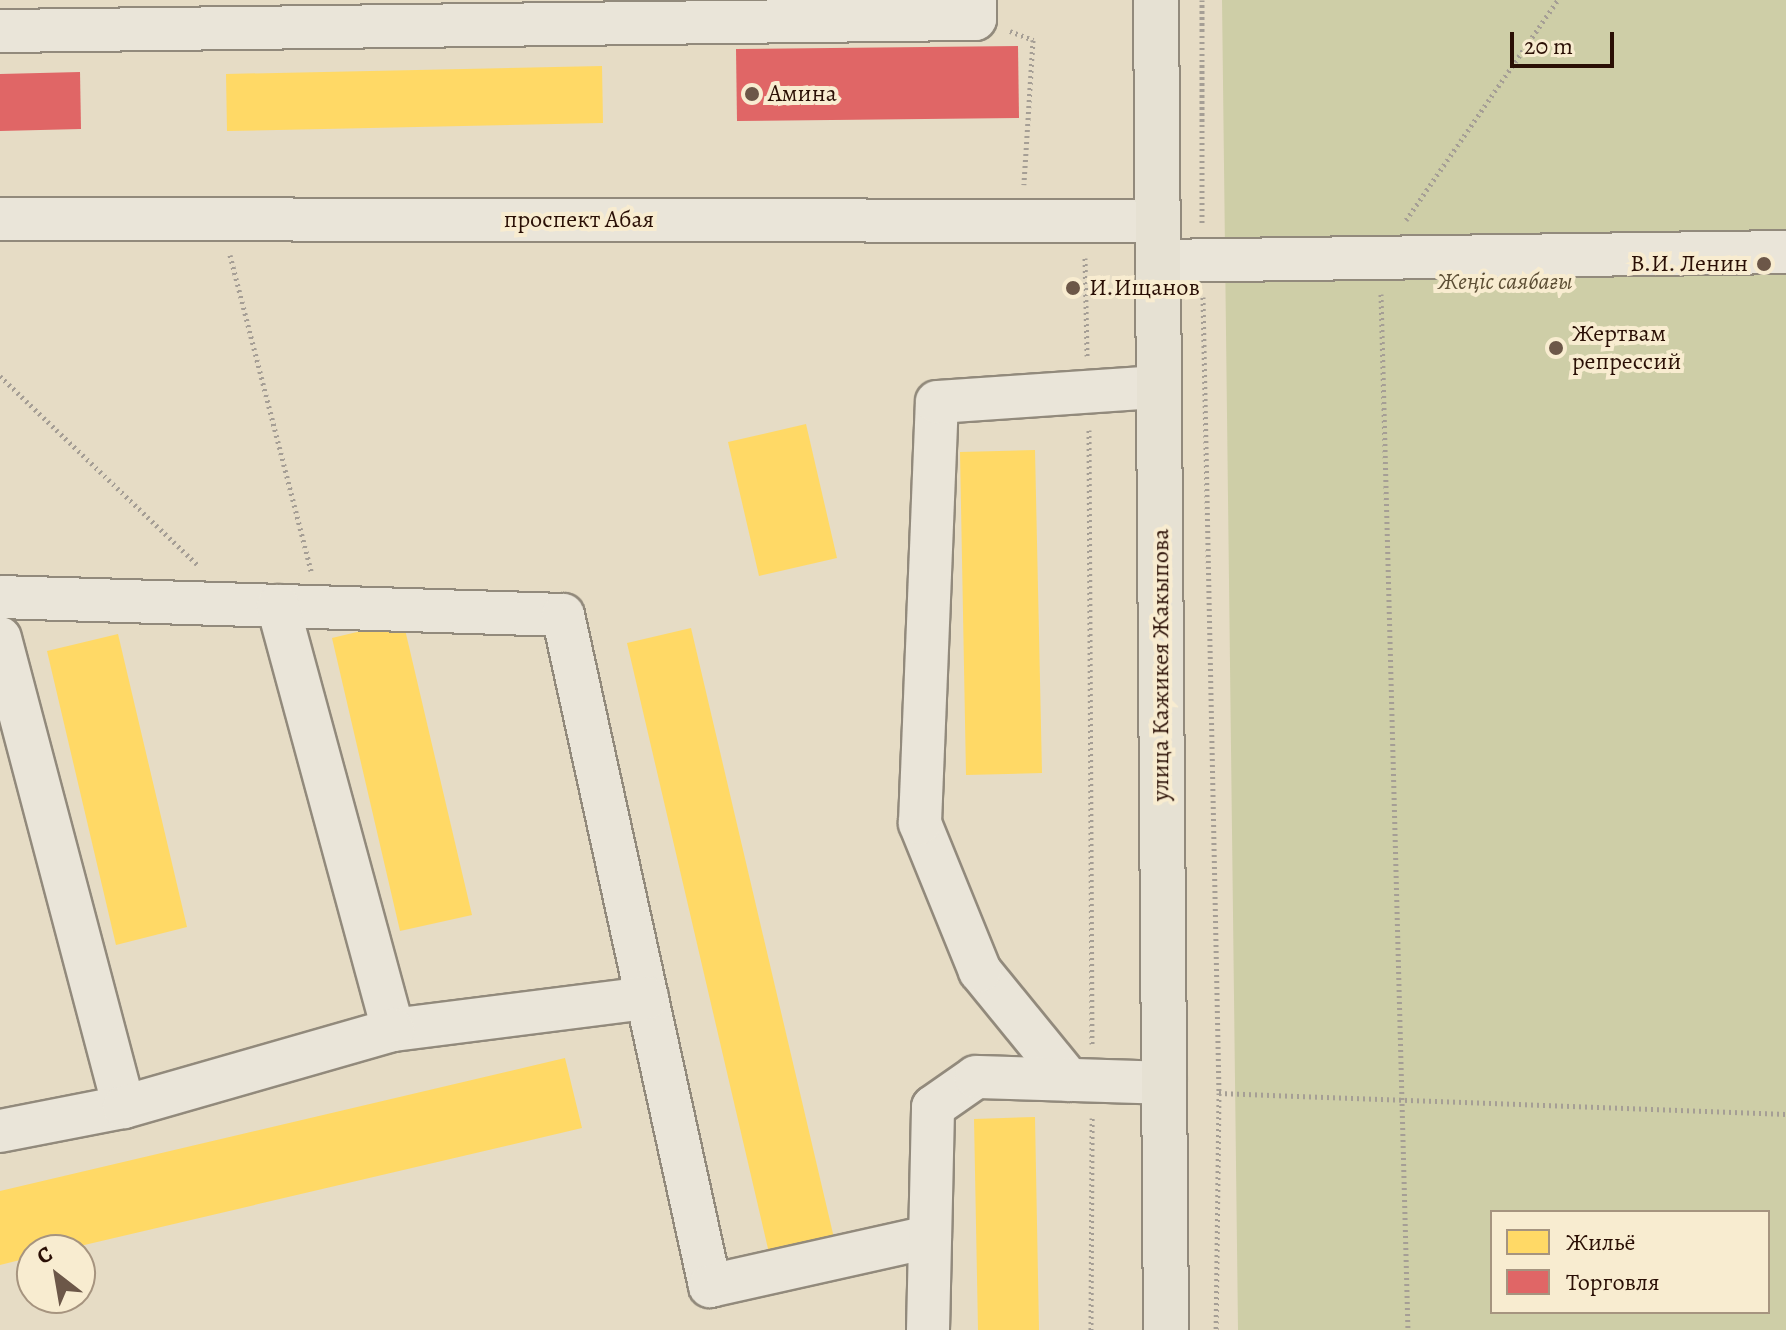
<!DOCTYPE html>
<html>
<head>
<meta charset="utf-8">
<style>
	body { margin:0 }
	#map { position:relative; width:1786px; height:1330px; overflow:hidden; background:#e6dcc5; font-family:Alegreya,serif }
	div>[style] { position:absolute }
	.green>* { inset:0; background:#cecea7 }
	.homes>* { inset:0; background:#ffd966 }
	.shops>* { inset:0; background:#e06666 }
	.path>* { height:5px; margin-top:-2.5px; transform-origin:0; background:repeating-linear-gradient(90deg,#a59e95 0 2px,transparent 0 6px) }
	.roads { filter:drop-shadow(2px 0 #928a7c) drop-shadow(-2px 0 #928a7c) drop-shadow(0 2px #928a7c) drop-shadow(0 -2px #928a7c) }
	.minor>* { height:42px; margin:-21px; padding:0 21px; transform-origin:21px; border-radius:21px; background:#eae5d9 }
	.major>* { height:44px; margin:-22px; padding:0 22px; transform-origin:22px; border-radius:22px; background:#e6e1d3 }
	.dots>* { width:22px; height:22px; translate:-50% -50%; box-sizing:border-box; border:4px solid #f8ecd0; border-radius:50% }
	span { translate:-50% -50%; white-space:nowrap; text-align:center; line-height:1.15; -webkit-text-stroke:8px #f8ecd0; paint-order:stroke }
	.poi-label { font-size:24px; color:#2a0f05 }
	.left { translate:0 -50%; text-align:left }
	.right { translate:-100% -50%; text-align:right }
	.street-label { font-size:24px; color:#2a0f05 }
	.park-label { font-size:24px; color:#5c4e35; font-style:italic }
	.legend { position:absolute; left:1490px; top:1210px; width:280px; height:104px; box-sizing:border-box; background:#f8ecd0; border:2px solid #a6947f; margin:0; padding:10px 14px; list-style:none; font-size:24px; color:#2a0f05 }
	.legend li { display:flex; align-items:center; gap:16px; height:40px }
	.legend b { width:40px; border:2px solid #a6947f }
	.north { position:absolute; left:16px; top:1234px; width:80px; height:80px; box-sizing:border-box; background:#f8ecd0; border:2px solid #a6947f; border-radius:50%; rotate:329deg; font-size:22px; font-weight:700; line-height:32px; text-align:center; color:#2a0f05 }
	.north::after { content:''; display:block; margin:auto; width:28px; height:36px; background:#6c5748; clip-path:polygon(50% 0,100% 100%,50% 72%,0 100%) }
	.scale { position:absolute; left:1510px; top:32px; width:104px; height:36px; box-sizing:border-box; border:4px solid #2a0f05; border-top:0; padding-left:10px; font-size:24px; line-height:28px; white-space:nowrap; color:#2a0f05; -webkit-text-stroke:6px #f8ecd0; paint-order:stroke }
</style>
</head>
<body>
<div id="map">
	<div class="green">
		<div style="clip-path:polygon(evenodd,1222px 0,1786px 0,1786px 1330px,1238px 1330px,1222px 0,1492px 1212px,1768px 1212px,1768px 1312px,1492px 1312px,1492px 1212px)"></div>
	</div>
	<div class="homes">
		<div style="clip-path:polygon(602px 66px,603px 123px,227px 131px,226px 74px)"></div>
		<div style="clip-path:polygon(806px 424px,837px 558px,759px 576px,728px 442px)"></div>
		<div style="clip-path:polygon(1035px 450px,1042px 773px,966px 775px,960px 452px)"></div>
		<div style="clip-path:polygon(403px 621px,472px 915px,400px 931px,332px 638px)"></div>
		<div style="clip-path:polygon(691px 628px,834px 1238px,769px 1253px,627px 643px)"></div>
		<div style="clip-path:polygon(118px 634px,187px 927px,116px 945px,47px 651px)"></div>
		<div style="clip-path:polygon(565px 1058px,582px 1128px,63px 1250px,32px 1250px,32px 1257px,0 1265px,0 1191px)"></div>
		<div style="clip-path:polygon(1035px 1117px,1039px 1330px,978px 1330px,974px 1119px)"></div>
	</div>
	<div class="shops">
		<div style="clip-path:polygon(1018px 46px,1019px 118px,737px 121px,736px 49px)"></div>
		<div style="clip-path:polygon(80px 72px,81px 129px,0 131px,0 74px)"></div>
	</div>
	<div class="path">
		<div style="left:1010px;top:31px;width:25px;rotate:21deg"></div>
		<div style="left:1033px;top:40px;width:145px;rotate:93.6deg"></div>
		<div style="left:1406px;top:220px;width:267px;rotate:-55.4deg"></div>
		<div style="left:1202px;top:223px;width:223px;rotate:-90deg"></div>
		<div style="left:230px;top:255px;width:326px;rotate:75.6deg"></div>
		<div style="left:1085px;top:258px;width:98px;rotate:88.8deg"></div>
		<div style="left:1381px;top:294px;width:1036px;rotate:88.51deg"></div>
		<div style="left:1203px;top:297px;width:796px;rotate:88.85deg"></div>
		<div style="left:1219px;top:1093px;width:237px;rotate:90.7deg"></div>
		<div style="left:0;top:376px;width:275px;rotate:43.7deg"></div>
		<div style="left:1089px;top:430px;width:614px;rotate:89.72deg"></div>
		<div style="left:1219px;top:1093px;width:567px;rotate:2.12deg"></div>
		<div style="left:1091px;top:1330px;width:212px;rotate:-89.7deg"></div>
	</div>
	<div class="roads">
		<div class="minor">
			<div style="left:0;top:31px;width:975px;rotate:-0.71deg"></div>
			<div style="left:975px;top:19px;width:19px;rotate:-90deg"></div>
			<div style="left:0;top:219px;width:1157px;rotate:0.1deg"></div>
			<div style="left:1158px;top:261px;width:628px;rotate:-0.82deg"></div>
			<div style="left:0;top:597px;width:563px;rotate:1.83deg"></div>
			<div style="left:563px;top:615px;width:687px;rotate:77.64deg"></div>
			<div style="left:710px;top:1286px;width:225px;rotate:-12.6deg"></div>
			<div style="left:278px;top:606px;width:439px;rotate:74.8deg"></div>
			<div style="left:393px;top:1030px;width:256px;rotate:-7.2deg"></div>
			<div style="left:0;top:638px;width:485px;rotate:75.2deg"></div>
			<div style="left:1069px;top:1080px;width:141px;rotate:-129.2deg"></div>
			<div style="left:980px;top:971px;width:160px;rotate:-112.1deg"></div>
			<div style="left:920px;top:823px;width:421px;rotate:-87.7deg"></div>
			<div style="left:937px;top:402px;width:223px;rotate:-3.9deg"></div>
			<div style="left:0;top:1131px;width:126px;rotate:-11deg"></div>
			<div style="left:124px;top:1107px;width:280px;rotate:-16deg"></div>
			<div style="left:928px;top:1330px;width:223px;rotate:-88.7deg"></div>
			<div style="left:933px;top:1107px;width:52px;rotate:-34.9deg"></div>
			<div style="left:976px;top:1077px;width:189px;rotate:1.8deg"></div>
		</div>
		<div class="major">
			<div style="left:1156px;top:0;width:1330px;rotate:89.57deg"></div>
		</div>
	</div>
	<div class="dots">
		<div style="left:752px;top:94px;background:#6c5748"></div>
		<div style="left:1764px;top:264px;background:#6c5748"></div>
		<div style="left:1073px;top:288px;background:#6c5748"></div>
		<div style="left:1556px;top:348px;background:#6c5748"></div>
	</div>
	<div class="poi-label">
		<span class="left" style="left:768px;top:94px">Амина</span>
		<span class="right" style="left:1748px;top:264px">В.И. Ленин</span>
		<span class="left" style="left:1089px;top:288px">И.Ищанов</span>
		<span class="left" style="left:1572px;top:348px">Жертвам<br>репрессий</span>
	</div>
	<div class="street-label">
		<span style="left:579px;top:220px">проспект Абая</span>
		<span style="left:1161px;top:665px;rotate:-90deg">улица Кажикея Жакыпова</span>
	</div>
	<div class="park-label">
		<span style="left:1505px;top:282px">Жеңіс саябағы</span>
	</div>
	<ul class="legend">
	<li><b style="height:22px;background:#ffd966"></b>Жильё</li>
	<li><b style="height:22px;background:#e06666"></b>Торговля</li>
	</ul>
	<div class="north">С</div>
	<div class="scale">20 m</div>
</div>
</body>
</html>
